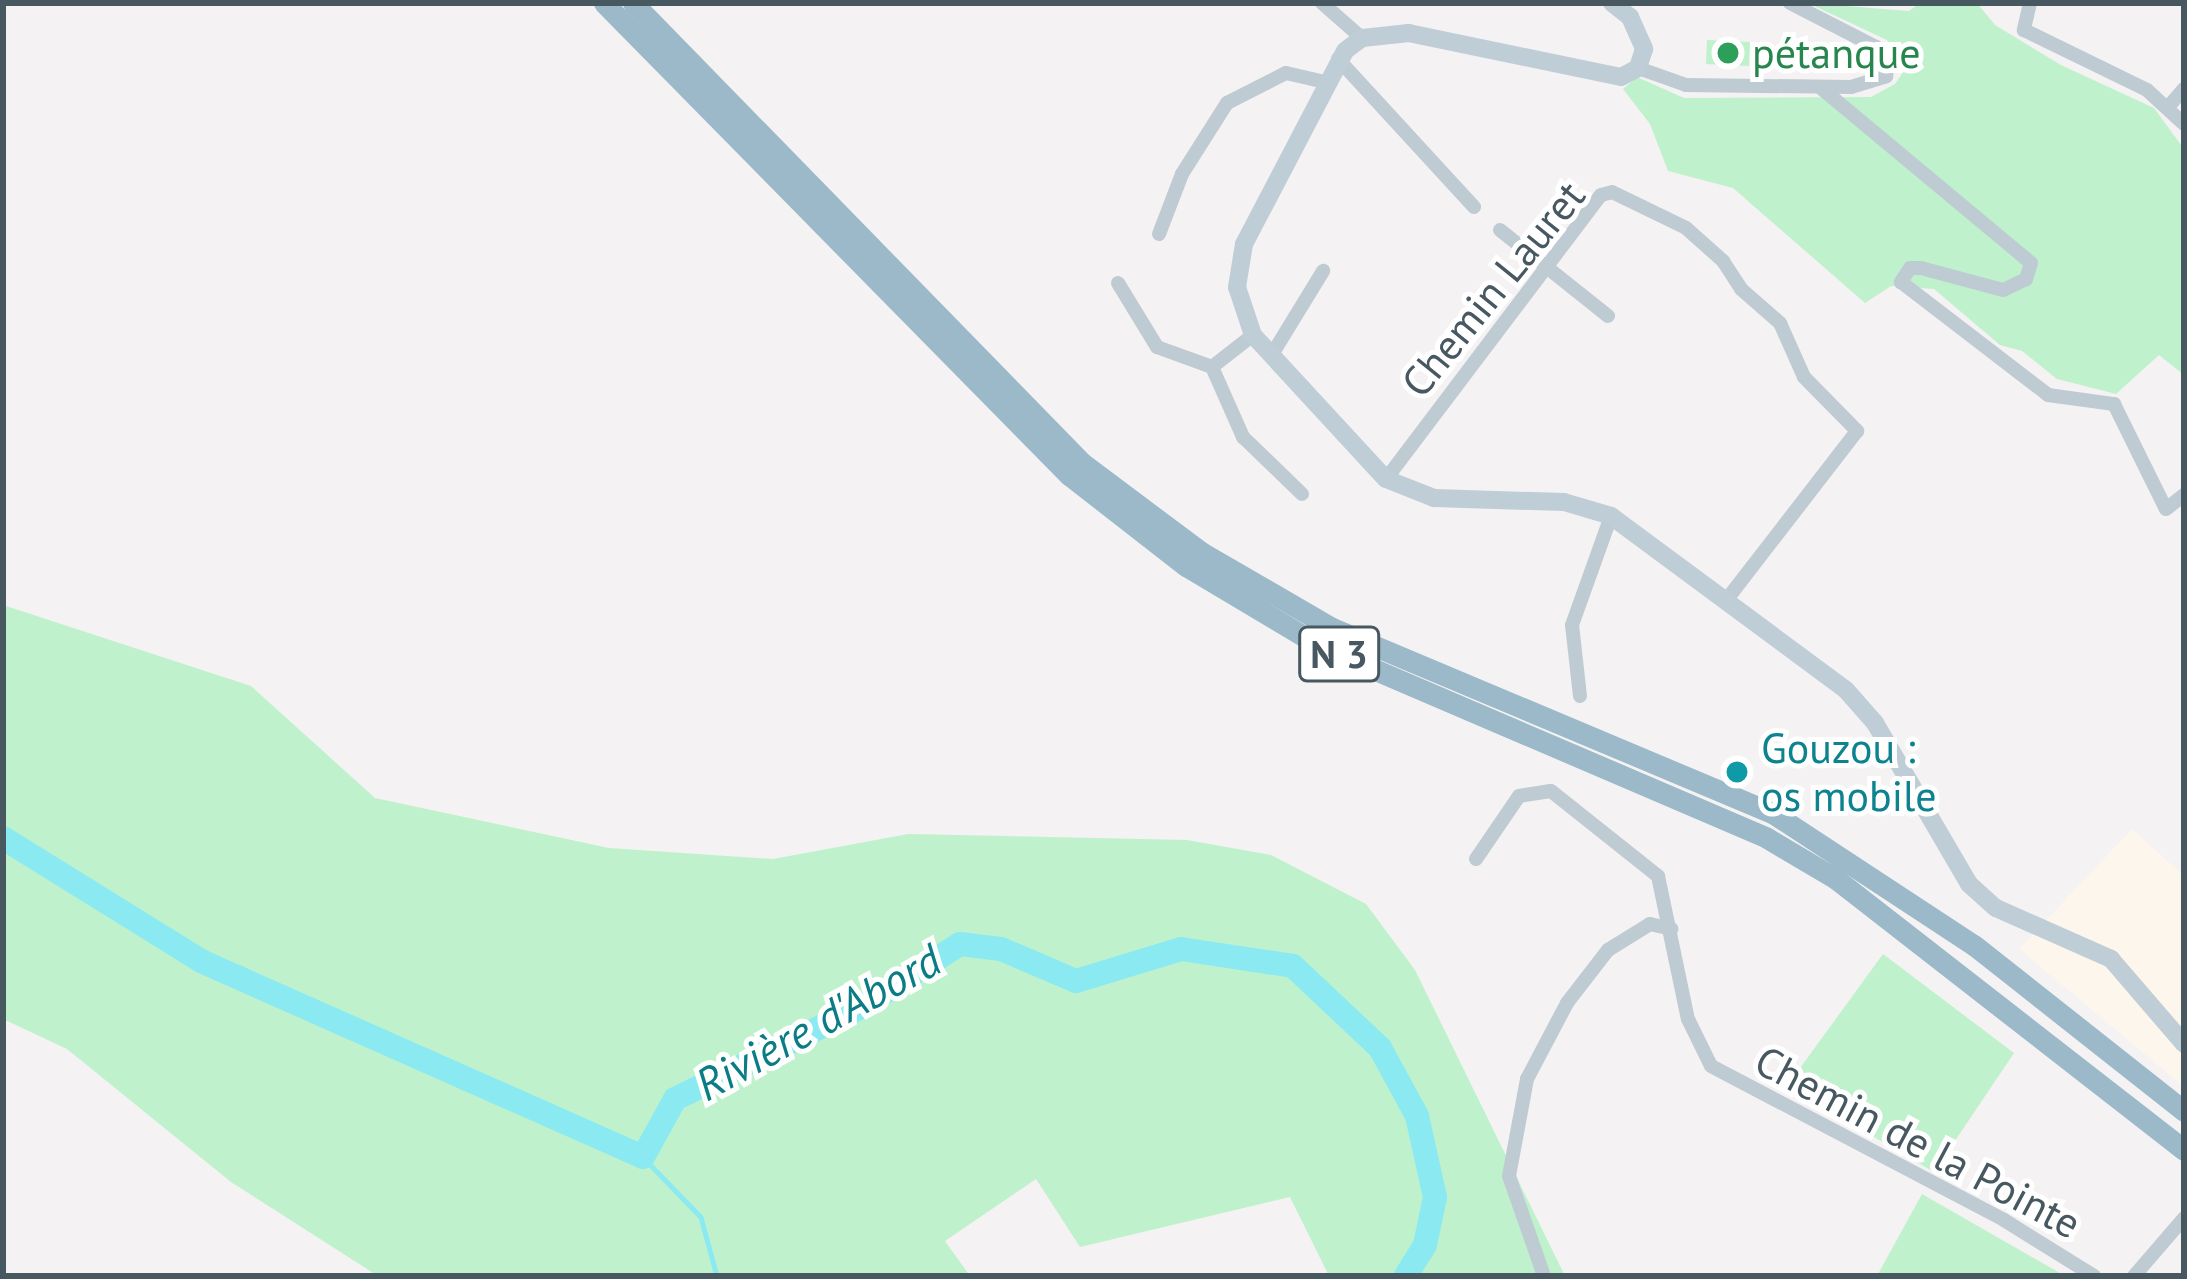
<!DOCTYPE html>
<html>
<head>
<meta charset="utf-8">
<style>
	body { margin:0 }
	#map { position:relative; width:2187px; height:1279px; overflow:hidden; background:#f4f2f2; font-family:"PT Sans",sans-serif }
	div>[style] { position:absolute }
	.commercial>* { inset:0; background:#fdf6ec }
	.green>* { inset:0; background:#bff2cc }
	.stream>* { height:4.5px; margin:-2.25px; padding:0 2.25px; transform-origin:2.25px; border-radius:2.25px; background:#8beaf1 }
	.river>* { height:24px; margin:-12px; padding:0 12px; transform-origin:12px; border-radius:12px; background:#8beaf1 }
	.minor>* { height:14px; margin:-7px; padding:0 7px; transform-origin:7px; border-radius:7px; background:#bfcbd2 }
	.secondary>* { height:18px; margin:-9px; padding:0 9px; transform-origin:9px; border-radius:9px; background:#bfcdd6 }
	.trunk>* { height:21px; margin:-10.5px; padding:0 10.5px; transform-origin:10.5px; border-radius:10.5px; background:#9cb9ca }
	.dots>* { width:33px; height:33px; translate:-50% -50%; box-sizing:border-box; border:6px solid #fff; border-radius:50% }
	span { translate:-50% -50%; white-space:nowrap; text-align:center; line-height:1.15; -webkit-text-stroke:10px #fff; paint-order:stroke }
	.shield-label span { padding:3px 9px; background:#fff; border:3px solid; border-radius:9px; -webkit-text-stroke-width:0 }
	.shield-label { font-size:39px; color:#485861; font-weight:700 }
	.leisure-label { font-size:42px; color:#27864d }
	.left { translate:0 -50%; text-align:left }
	.street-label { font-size:42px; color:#485861 }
	.culture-label { font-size:42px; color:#0d838f }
	.water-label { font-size:45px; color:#097c85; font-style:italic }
	.frame { position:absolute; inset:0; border:6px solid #485861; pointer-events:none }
</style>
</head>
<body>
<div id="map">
	<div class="commercial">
		<div style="clip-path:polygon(2132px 829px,2184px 876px,2184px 1087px,2019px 949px)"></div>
	</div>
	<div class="green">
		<div style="clip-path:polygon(1808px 3px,1909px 11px,1920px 3px,1977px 3px,1995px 25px,2061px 65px,2154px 108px,2184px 149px,2184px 375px,2159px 355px,2116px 394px,2057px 379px,2022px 351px,2000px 345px,1934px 289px,1891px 286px,1865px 303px,1733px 188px,1668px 171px,1650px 124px,1623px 89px,1637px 77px,1684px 98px,1871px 97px,1895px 84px,1904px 71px,1887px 40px)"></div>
		<div style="clip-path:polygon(1707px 40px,1750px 42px,1749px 66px,1706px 64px)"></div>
		<div style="clip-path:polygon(3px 605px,251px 686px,375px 798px,609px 848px,773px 859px,908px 834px,1187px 840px,1271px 855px,1366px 904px,1415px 970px,1565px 1276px,1329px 1276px,1290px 1197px,1080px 1247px,1036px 1179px,945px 1241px,970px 1276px,378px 1276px,231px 1182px,67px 1049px,3px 1019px)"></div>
		<div style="clip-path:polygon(1883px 954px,2014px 1053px,1934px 1172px,1787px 1086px)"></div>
		<div style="clip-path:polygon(1922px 1194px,2065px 1276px,1877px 1276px)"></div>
	</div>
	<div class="stream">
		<div style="left:643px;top:1157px;width:83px;rotate:46deg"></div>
		<div style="left:701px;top:1217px;width:61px;rotate:74.8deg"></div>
	</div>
	<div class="river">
		<div style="left:3px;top:838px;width:235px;rotate:31.8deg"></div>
		<div style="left:203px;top:962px;width:481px;rotate:23.9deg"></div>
		<div style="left:643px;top:1157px;width:66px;rotate:-61.1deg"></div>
		<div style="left:675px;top:1099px;width:212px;rotate:-26.3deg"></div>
		<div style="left:865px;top:1005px;width:113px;rotate:-32.7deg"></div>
		<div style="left:960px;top:944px;width:41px;rotate:7deg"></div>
		<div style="left:1001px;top:949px;width:82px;rotate:23.1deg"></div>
		<div style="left:1076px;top:981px;width:110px;rotate:-16.9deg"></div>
		<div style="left:1181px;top:949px;width:113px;rotate:8.6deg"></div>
		<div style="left:1293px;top:966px;width:120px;rotate:43.3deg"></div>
		<div style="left:1380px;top:1048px;width:77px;rotate:61.4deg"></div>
		<div style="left:1417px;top:1116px;width:83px;rotate:77.5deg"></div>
		<div style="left:1435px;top:1197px;width:49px;rotate:101.8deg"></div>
		<div style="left:1425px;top:1245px;width:36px;rotate:122deg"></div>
	</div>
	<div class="minor">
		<div style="left:1322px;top:3px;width:53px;rotate:41.2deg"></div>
		<div style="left:2030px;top:3px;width:28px;rotate:103deg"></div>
		<div style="left:2024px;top:30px;width:137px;rotate:26deg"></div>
		<div style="left:2147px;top:90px;width:50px;rotate:42.6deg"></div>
		<div style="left:1338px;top:59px;width:201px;rotate:47.4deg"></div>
		<div style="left:1638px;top:68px;width:51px;rotate:19.5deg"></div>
		<div style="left:1686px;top:85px;width:165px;rotate:0.7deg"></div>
		<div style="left:1851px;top:87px;width:37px;rotate:-17deg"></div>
		<div style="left:1886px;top:76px;width:16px;rotate:-83deg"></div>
		<div style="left:1888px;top:60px;width:18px;rotate:-133deg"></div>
		<div style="left:1876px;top:47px;width:97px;rotate:-152.9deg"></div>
		<div style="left:1821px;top:88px;width:273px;rotate:39.8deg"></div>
		<div style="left:2031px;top:263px;width:17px;rotate:107deg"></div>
		<div style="left:2026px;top:279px;width:25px;rotate:154deg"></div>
		<div style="left:2003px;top:290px;width:85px;rotate:-165deg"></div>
		<div style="left:1921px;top:268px;width:11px;rotate:180deg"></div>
		<div style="left:1910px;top:268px;width:17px;rotate:123deg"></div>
		<div style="left:1901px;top:282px;width:185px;rotate:37.5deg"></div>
		<div style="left:2048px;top:395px;width:67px;rotate:7.8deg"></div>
		<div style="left:2114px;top:404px;width:117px;rotate:63.7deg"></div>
		<div style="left:2166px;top:509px;width:23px;rotate:-38deg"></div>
		<div style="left:2169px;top:106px;width:23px;rotate:-49deg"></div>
		<div style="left:1500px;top:230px;width:138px;rotate:38.5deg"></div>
		<div style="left:1159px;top:234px;width:64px;rotate:-69deg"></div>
		<div style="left:1182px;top:174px;width:84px;rotate:-57.6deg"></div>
		<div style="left:1227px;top:103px;width:66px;rotate:-27deg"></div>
		<div style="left:1286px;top:73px;width:40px;rotate:13deg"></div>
		<div style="left:1118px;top:283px;width:75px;rotate:58.6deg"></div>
		<div style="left:1157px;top:347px;width:59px;rotate:20deg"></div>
		<div style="left:1212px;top:367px;width:77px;rotate:66.1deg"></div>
		<div style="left:1243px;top:437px;width:82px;rotate:44deg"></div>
		<div style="left:1271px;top:356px;width:100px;rotate:-58.5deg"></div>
		<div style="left:1212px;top:367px;width:52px;rotate:-38deg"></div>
		<div style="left:1386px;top:479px;width:356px;rotate:-52.9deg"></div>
		<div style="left:1601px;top:195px;width:11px;rotate:-15deg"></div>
		<div style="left:1612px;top:192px;width:82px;rotate:25.9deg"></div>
		<div style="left:1686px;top:228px;width:50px;rotate:41.7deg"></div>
		<div style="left:1723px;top:261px;width:33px;rotate:57deg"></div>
		<div style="left:1741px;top:289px;width:52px;rotate:41.1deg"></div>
		<div style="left:1780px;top:323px;width:59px;rotate:66deg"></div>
		<div style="left:1804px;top:377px;width:76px;rotate:45.5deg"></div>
		<div style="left:1857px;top:431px;width:216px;rotate:127.7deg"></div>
		<div style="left:1580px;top:696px;width:71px;rotate:-96.4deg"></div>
		<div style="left:1572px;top:625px;width:116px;rotate:-70.3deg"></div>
		<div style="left:1476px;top:859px;width:76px;rotate:-55.7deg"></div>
		<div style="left:1519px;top:796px;width:32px;rotate:-9deg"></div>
		<div style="left:1551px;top:791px;width:137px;rotate:38.5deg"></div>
		<div style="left:1658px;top:876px;width:146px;rotate:78.2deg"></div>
		<div style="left:1688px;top:1019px;width:52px;rotate:63.9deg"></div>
		<div style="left:1711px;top:1066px;width:331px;rotate:27.7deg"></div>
		<div style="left:2004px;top:1220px;width:106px;rotate:31.9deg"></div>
		<div style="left:1544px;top:1276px;width:106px;rotate:-109.3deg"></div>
		<div style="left:1509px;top:1176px;width:99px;rotate:-79.5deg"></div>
		<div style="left:1527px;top:1079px;width:86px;rotate:-62.2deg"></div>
		<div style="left:1567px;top:1003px;width:67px;rotate:-52.3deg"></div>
		<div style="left:1608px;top:950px;width:49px;rotate:-31.8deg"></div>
		<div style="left:1650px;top:924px;width:22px;rotate:13deg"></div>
		<div style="left:2134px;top:1276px;width:77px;rotate:-49.2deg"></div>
	</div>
	<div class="secondary">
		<div style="left:1612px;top:3px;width:23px;rotate:38deg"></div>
		<div style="left:1630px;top:17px;width:35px;rotate:66deg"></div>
		<div style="left:1644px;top:49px;width:20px;rotate:108deg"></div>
		<div style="left:1638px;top:68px;width:19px;rotate:152deg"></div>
		<div style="left:1621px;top:77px;width:217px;rotate:-168.3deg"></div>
		<div style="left:1409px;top:33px;width:47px;rotate:173.9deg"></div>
		<div style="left:1362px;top:38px;width:21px;rotate:143deg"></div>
		<div style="left:1345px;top:51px;width:218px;rotate:117.6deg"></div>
		<div style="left:1244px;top:244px;width:44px;rotate:99.2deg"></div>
		<div style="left:1237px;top:287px;width:51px;rotate:71.6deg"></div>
		<div style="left:1253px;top:335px;width:196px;rotate:47.3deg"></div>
		<div style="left:1386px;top:479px;width:52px;rotate:21.6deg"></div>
		<div style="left:1434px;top:498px;width:130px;rotate:1.8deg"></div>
		<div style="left:1564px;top:502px;width:49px;rotate:16.6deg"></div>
		<div style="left:1611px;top:516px;width:292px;rotate:36.5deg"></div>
		<div style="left:1846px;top:690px;width:44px;rotate:48.7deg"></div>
		<div style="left:1875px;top:723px;width:186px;rotate:59.7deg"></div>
		<div style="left:1969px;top:884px;width:36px;rotate:42deg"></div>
		<div style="left:1996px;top:908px;width:126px;rotate:23.9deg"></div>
		<div style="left:2111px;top:959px;width:112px;rotate:49.3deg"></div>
	</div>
	<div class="trunk">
		<div style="left:604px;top:3px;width:663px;rotate:45.43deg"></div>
		<div style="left:1069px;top:475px;width:148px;rotate:37.9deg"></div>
		<div style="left:1186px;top:566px;width:158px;rotate:30.8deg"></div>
		<div style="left:1322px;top:647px;width:484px;rotate:23.2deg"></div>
		<div style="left:1767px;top:838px;width:80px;rotate:30.7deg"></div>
		<div style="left:1836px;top:879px;width:441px;rotate:37.9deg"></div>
		<div style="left:633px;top:3px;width:643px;rotate:45.69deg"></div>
		<div style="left:1082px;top:463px;width:149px;rotate:36.8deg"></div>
		<div style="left:1201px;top:552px;width:151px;rotate:30.1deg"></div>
		<div style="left:1332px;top:628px;width:480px;rotate:22.8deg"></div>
		<div style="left:1774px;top:814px;width:240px;rotate:33.3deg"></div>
		<div style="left:1975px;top:946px;width:266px;rotate:38.3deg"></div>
	</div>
	<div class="dots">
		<div style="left:1728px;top:53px;background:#2e9e5b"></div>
		<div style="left:1737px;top:772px;background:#0f9aa8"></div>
	</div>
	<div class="shield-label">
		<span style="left:1339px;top:654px">N 3</span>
	</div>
	<div class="leisure-label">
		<span class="left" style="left:1752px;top:53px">pétanque</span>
	</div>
	<div class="street-label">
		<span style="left:1493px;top:289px;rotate:-51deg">Chemin Lauret</span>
		<span style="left:1918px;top:1142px;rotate:28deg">Chemin de la Pointe</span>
	</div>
	<div class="culture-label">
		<span class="left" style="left:1761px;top:772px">Gouzou :<br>os mobile</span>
	</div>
	<div class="water-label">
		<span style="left:818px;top:1022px;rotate:-29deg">Rivière d'Abord</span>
	</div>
	<div class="frame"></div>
</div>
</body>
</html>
